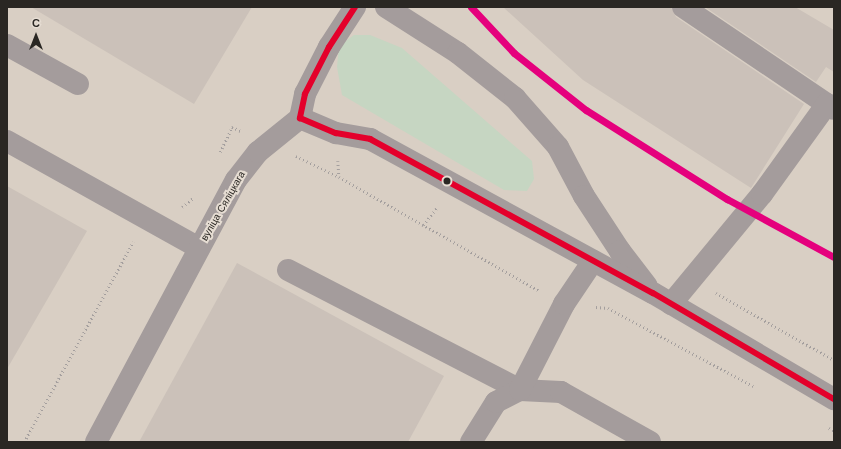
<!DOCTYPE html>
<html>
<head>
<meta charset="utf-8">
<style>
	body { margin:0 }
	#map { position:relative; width:841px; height:449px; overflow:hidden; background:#e2ddd7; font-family:"Work Sans",sans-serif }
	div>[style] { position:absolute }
	.built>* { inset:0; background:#d9cfc4 }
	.green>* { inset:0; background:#c6d6c2 }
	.building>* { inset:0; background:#cbc1b9 }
	.path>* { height:2.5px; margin-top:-1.25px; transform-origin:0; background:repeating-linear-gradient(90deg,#a49f9e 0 1px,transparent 0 4px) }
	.minor>* { height:22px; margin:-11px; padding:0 11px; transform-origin:11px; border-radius:11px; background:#a49c9c }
	.bus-1>* { height:6px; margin:-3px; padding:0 3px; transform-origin:3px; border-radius:3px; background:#e4002b }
	.rail-1>* { height:7px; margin:-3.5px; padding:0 3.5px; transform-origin:3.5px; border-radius:3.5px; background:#e5007d }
	.dots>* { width:11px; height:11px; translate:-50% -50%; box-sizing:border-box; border:2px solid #e6ddd3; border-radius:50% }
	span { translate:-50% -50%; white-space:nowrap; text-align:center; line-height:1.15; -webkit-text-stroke:4px #e6ddd3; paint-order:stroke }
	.street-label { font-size:10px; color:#2a2723 }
	.frame { position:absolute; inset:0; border:8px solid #2a2723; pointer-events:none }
	.north { position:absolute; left:16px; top:16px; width:40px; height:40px; -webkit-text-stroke:3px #e6ddd3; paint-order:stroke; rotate:0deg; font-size:11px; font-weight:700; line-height:16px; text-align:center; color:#2a2723 }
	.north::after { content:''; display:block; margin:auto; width:14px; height:18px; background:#2a2723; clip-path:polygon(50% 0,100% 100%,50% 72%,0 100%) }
</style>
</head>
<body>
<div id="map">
	<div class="built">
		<div style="clip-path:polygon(7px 7px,834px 7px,834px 442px,7px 442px)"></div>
	</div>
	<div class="green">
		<div style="clip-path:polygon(354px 35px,370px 35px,402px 48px,532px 161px,534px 179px,527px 191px,504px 190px,342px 95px,337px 67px,339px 46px)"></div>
	</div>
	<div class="building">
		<div style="clip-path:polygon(31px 7px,252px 7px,194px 104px)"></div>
		<div style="clip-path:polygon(503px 7px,671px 7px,676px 17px,804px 104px,751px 188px,583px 80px)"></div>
		<div style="clip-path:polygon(705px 7px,795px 7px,834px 30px,834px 72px,826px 67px,816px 82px)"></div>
		<div style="clip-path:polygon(7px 186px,87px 231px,7px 369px)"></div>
		<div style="clip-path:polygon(237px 263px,444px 376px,408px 442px,139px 442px)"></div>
	</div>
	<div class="path">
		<div style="left:220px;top:152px;width:28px;rotate:-64deg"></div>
		<div style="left:232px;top:127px;width:10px;rotate:24deg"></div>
		<div style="left:296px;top:156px;width:48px;rotate:26deg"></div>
		<div style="left:338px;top:161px;width:16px;rotate:86deg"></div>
		<div style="left:339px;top:177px;width:231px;rotate:29.6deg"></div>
		<div style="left:182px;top:207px;width:14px;rotate:-39deg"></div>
		<div style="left:423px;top:225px;width:22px;rotate:-51deg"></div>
		<div style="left:716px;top:293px;width:136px;rotate:29.6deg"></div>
		<div style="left:596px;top:307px;width:12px;rotate:5deg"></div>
		<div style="left:608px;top:308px;width:165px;rotate:28.3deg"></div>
		<div style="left:829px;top:428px;width:6px;rotate:31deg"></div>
		<div style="left:24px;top:442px;width:228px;rotate:-61.4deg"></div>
	</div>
	<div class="minor">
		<div style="left:386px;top:7px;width:85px;rotate:32.6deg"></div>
		<div style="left:458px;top:53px;width:73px;rotate:38.3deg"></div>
		<div style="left:515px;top:98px;width:65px;rotate:48.7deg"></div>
		<div style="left:558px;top:147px;width:55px;rotate:62deg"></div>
		<div style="left:584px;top:196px;width:66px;rotate:56.8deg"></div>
		<div style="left:620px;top:251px;width:44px;rotate:52.4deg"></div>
		<div style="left:683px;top:7px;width:182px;rotate:34deg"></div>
		<div style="left:7px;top:45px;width:81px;rotate:28.8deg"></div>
		<div style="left:300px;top:118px;width:39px;rotate:23deg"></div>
		<div style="left:336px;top:133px;width:35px;rotate:10deg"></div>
		<div style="left:370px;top:139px;width:322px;rotate:28.6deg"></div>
		<div style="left:653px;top:293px;width:210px;rotate:30.4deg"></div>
		<div style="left:300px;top:118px;width:25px;rotate:-78deg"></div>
		<div style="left:305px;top:94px;width:53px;rotate:-62.9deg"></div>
		<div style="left:329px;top:47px;width:48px;rotate:-57deg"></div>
		<div style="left:7px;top:141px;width:220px;rotate:29.1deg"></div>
		<div style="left:288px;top:270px;width:261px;rotate:27.3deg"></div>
		<div style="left:520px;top:390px;width:41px;rotate:2.8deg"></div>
		<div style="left:561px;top:392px;width:102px;rotate:29.3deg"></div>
		<div style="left:671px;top:304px;width:143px;rotate:-50.4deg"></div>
		<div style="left:762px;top:194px;width:111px;rotate:-54.2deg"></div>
		<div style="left:96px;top:442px;width:297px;rotate:-61.9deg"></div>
		<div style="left:236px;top:180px;width:36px;rotate:-52deg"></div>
		<div style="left:258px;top:152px;width:54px;rotate:-39deg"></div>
		<div style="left:471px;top:442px;width:47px;rotate:-58deg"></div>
		<div style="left:496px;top:402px;width:27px;rotate:-27deg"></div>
		<div style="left:520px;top:390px;width:97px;rotate:-62.9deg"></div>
		<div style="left:564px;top:304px;width:52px;rotate:-56deg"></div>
	</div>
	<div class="bus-1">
		<div style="left:355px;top:7px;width:48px;rotate:123deg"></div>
		<div style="left:329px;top:47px;width:53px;rotate:117.1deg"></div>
		<div style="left:305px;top:94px;width:25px;rotate:102deg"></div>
		<div style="left:300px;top:118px;width:39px;rotate:23deg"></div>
		<div style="left:336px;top:133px;width:35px;rotate:10deg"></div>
		<div style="left:370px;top:139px;width:322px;rotate:28.6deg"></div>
		<div style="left:653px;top:293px;width:210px;rotate:30.4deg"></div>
	</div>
	<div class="rail-1">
		<div style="left:471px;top:7px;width:63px;rotate:46.9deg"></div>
		<div style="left:514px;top:53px;width:92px;rotate:38.4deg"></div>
		<div style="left:586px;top:110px;width:167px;rotate:32.3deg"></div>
		<div style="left:727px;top:199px;width:122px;rotate:28.5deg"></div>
	</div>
	<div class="dots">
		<div style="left:447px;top:181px;background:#2a2723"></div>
	</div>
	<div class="street-label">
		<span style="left:223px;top:206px;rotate:-60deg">вуліца Сяліцкага</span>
	</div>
	<div class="frame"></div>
	<div class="north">С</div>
</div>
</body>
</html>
